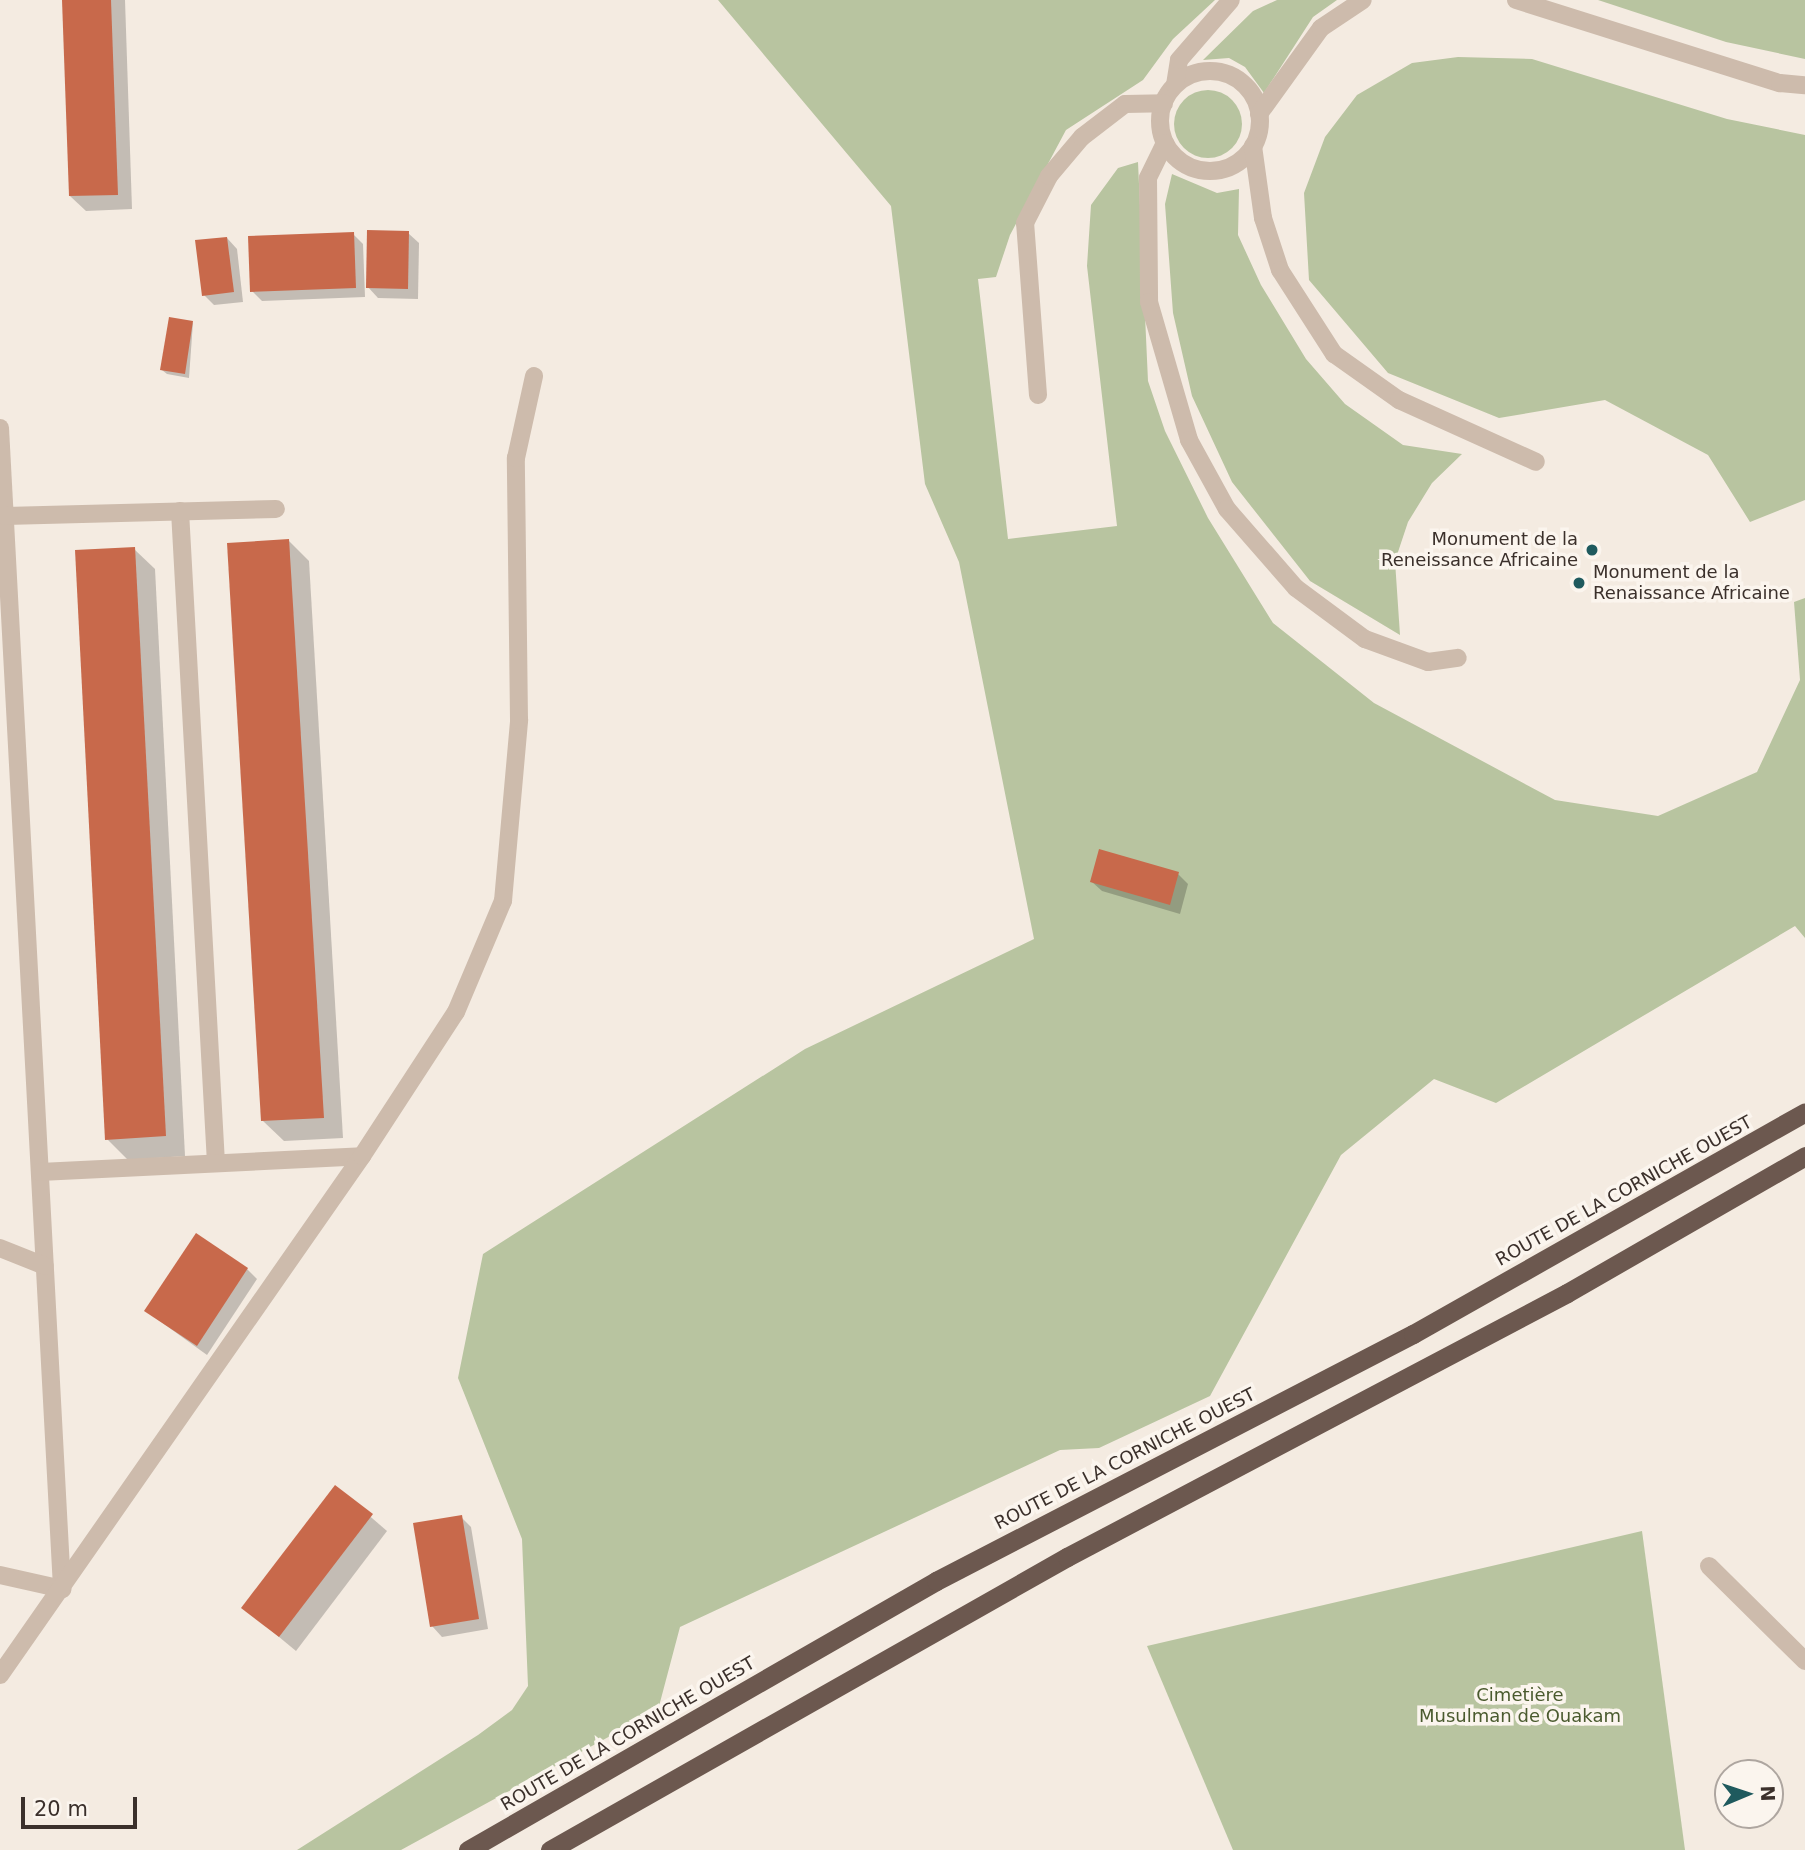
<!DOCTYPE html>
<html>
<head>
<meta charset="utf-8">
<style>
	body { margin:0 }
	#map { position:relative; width:1805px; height:1850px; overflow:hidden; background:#f4ebe1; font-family:"DejaVu Sans",sans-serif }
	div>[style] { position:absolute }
	.green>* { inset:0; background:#b8c4a0 }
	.round { border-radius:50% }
	.shadow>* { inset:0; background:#0003 }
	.building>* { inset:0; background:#c8694b }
	.service>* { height:18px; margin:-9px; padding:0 9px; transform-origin:9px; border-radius:9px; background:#cdbbac }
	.service>.ring { margin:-9px; padding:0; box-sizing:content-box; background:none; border:18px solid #cdbbac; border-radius:50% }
	.minor>* { height:18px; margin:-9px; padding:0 9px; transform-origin:9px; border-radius:9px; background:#cdbbac }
	.trunk>* { height:19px; margin:-9.5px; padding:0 9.5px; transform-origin:9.5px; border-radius:9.5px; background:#6c584f }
	.dots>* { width:19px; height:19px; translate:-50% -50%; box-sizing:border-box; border:4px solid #fbf5ee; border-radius:50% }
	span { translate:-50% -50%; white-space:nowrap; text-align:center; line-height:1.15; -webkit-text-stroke:7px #fbf5ee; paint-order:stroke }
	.poi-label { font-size:18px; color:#3b302b }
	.right { translate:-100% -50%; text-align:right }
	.left { translate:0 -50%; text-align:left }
	.street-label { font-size:18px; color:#3b302b }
	.park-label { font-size:18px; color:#4a5a2e }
	.north { position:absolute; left:1714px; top:1759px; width:70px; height:70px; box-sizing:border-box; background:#fbf5ee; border:2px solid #aea6a0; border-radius:50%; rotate:88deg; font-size:19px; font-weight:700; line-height:28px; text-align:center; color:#3b302b }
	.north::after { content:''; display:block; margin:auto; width:24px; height:32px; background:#1f5a5e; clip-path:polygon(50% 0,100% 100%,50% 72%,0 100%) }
	.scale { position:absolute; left:21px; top:1797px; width:116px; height:32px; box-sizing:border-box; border:4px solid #3b302b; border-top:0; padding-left:9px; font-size:21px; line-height:24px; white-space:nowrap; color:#3b302b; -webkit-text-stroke:5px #fbf5ee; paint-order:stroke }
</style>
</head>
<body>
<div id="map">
	<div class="green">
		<div style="clip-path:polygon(718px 0,1215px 0,1173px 39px,1143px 80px,1066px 130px,1010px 235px,996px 277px,978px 279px,1008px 539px,1117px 526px,1087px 266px,1091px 205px,1118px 168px,1138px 162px,1148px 381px,1165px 431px,1208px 518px,1273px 623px,1374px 703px,1555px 800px,1658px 816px,1757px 772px,1800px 680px,1794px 602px,1805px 598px,1805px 938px,1795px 926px,1496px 1103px,1434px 1079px,1341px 1155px,1210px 1396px,1099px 1448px,1060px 1450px,680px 1627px,658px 1710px,401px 1850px,297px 1850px,478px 1735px,512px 1710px,528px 1686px,522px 1539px,458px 1378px,483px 1254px,805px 1049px,1034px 939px,959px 562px,925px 484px,891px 206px)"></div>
		<div style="clip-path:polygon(1277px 0,1337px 0,1313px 17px,1264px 93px,1245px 67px,1229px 58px,1203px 60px,1253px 11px)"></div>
		<div style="clip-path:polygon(1598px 0,1805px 0,1805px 59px,1726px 42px)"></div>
		<div style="clip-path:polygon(1458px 57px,1532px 59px,1727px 119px,1805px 135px,1805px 500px,1750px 522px,1708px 455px,1605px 400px,1499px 418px,1388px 373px,1309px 280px,1304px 193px,1325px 137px,1357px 95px,1412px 63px)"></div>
		<div class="round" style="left:1174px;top:90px;width:68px;height:68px"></div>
		<div style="clip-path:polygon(1172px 174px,1217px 193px,1239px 189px,1238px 235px,1261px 285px,1306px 359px,1345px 404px,1403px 445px,1462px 454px,1432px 483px,1408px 522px,1395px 561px,1400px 635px,1310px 581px,1232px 482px,1192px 396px,1173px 313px,1165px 204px)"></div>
		<div style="clip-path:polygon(1642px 1531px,1685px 1850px,1233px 1850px,1147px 1646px)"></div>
	</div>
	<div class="shadow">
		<div style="clip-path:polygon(64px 0,125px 0,132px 209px,86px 211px,70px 196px)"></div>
		<div style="clip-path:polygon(408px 233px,419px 243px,418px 299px,378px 298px,367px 286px)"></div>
		<div style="clip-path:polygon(353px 234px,363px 244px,365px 297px,262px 301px,252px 291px)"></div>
		<div style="clip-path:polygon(227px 238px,237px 249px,243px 302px,214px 305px,204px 295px)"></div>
		<div style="clip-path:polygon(193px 322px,189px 378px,167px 374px,162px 370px)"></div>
		<div style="clip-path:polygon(289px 541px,309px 561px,343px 1138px,284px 1141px,263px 1121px)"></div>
		<div style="clip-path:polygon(134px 549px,155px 569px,185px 1156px,128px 1160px,107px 1139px)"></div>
		<div style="clip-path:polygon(1178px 874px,1188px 884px,1180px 914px,1102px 891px,1091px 881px)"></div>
		<div style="clip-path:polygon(247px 1269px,257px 1279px,207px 1355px,146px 1311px)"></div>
		<div style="clip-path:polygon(336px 1487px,387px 1531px,296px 1651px,244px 1608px)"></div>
		<div style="clip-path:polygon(461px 1517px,471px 1527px,488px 1629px,442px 1637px,432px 1626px)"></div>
	</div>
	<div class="building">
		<div style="clip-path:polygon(62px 0,111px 0,118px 195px,69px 196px)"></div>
		<div style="clip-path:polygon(367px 230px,409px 231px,408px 289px,366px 288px)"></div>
		<div style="clip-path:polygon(354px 232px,356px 288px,250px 292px,248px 236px)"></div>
		<div style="clip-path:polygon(227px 237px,234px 292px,202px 296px,195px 240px)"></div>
		<div style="clip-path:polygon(169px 317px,193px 321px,185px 374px,160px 370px)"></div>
		<div style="clip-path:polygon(289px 539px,324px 1118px,261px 1121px,227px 543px)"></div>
		<div style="clip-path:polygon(135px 547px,166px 1136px,105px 1140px,75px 550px)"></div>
		<div style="clip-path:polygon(1099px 849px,1179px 872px,1170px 905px,1090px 882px)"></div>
		<div style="clip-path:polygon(196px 1233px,248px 1268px,197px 1346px,144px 1311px)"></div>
		<div style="clip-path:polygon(335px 1485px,373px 1514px,279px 1637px,241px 1608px)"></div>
		<div style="clip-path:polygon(462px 1515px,479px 1619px,430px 1627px,413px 1523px)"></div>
	</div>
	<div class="service">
		<div style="left:1516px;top:0;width:277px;rotate:17.5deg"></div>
		<div style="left:1780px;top:83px;width:25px;rotate:5deg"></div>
		<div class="ring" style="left:1160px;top:71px;width:82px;height:82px"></div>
		<div style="left:1175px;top:85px;width:25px;rotate:-81deg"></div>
		<div style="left:1179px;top:60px;width:79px;rotate:-49.1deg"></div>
		<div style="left:1259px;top:114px;width:106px;rotate:-54.2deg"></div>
		<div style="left:1321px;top:28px;width:50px;rotate:-33.7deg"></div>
		<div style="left:1165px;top:143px;width:39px;rotate:116deg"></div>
		<div style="left:1148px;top:178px;width:124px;rotate:89.5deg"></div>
		<div style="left:1149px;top:302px;width:144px;rotate:73.8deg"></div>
		<div style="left:1189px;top:440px;width:79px;rotate:61.2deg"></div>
		<div style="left:1227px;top:509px;width:105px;rotate:48.9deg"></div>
		<div style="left:1296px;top:588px;width:86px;rotate:36.5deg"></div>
		<div style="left:1365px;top:639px;width:67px;rotate:20.1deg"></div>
		<div style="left:1428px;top:662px;width:30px;rotate:-8deg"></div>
		<div style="left:1253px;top:146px;width:73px;rotate:82.1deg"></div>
		<div style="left:1263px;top:218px;width:55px;rotate:71.9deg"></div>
		<div style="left:1280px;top:270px;width:100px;rotate:57.3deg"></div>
		<div style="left:1334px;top:354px;width:80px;rotate:35.3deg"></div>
		<div style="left:1399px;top:400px;width:150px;rotate:24.3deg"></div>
		<div style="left:1038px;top:395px;width:172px;rotate:-94.3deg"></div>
		<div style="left:1025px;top:223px;width:53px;rotate:-62.9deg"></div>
		<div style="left:1049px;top:176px;width:51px;rotate:-49.8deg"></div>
		<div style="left:1082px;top:137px;width:54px;rotate:-37.5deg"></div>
		<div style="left:1125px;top:104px;width:39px;rotate:-1deg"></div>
		<div style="left:0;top:428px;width:1163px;rotate:86.94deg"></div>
		<div style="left:180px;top:511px;width:653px;rotate:86.84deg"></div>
		<div style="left:5px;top:516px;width:271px;rotate:-1.5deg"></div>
		<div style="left:40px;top:1172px;width:322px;rotate:-2.8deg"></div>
		<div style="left:0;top:1248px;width:48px;rotate:21.8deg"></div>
		<div style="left:0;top:1575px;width:64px;rotate:12.7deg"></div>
		<div style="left:0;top:1675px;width:633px;rotate:-55.1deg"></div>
		<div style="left:362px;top:1156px;width:172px;rotate:-56.9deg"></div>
		<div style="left:456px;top:1012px;width:121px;rotate:-67.1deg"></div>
		<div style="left:503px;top:901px;width:182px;rotate:-84.9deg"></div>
		<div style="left:519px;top:720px;width:262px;rotate:-90.7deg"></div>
		<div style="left:516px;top:458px;width:84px;rotate:-77.6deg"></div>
	</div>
	<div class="minor">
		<div style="left:1709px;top:1566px;width:135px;rotate:44.7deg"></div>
	</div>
	<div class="trunk">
		<div style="left:468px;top:1850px;width:540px;rotate:-29.89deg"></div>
		<div style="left:936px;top:1581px;width:537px;rotate:-27.38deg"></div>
		<div style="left:1413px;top:1334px;width:450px;rotate:-29.5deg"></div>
		<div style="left:550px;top:1850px;width:594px;rotate:-29.54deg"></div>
		<div style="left:1067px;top:1557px;width:565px;rotate:-27.83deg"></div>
		<div style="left:1567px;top:1293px;width:275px;rotate:-29.9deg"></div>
	</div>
	<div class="dots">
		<div style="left:1592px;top:550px;background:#1f5a5e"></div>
		<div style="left:1579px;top:583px;background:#1f5a5e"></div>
	</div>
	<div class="poi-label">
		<span class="right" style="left:1578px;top:550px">Monument de la<br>Reneissance Africaine</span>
		<span class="left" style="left:1593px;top:583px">Monument de la<br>Renaissance Africaine</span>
	</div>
	<div class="street-label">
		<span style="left:1624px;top:1191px;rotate:-29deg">ROUTE DE LA CORNICHE OUEST</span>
		<span style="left:1125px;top:1459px;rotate:-27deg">ROUTE DE LA CORNICHE OUEST</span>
		<span style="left:628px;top:1734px;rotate:-30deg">ROUTE DE LA CORNICHE OUEST</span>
	</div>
	<div class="park-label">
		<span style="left:1520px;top:1706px">Cimetière<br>Musulman de Ouakam</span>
	</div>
	<div class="north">N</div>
	<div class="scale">20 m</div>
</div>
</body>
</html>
